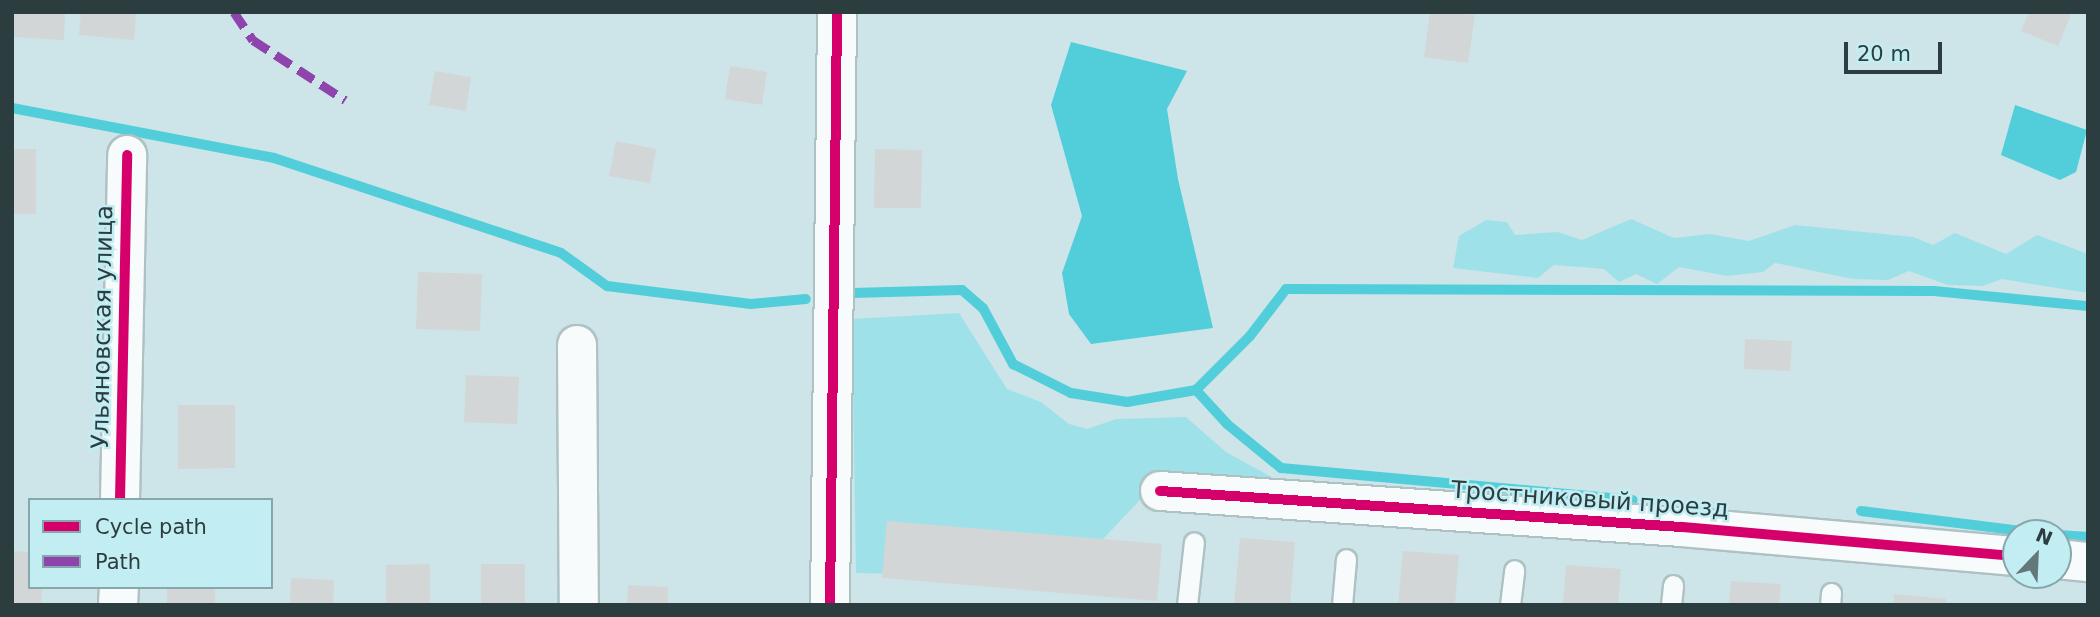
<!DOCTYPE html>
<html>
<head>
<meta charset="utf-8">
<style>
	body { margin:0 }
	#map { position:relative; width:2100px; height:617px; overflow:hidden; background:#cde5e8; font-family:"DejaVu Sans",sans-serif }
	div>[style] { position:absolute }
	.green>* { inset:0; background:#9fe1e9 }
	.water>* { inset:0; background:#51ceda }
	.stream>* { height:10px; margin:-5px; padding:0 5px; transform-origin:5px; border-radius:5px; background:#51ceda }
	.building>* { inset:0; background:#d2d6d6 }
	.roads { filter:drop-shadow(2px 0 #aec1c3) drop-shadow(-2px 0 #aec1c3) drop-shadow(0 2px #aec1c3) drop-shadow(0 -2px #aec1c3) }
	.lane>* { height:19px; margin:-9.5px; padding:0 9.5px; transform-origin:9.5px; border-radius:9.5px; background:#f8fbfc }
	.street>* { height:38px; margin:-19px; padding:0 19px; transform-origin:19px; border-radius:19px; background:#f8fbfc }
	.quiet>* { height:9px; margin-top:-4.5px; transform-origin:0; background:repeating-linear-gradient(90deg,#8e44ad 0 18px,transparent 0 27px) }
	.cycleway>* { height:10px; margin:-5px; padding:0 5px; transform-origin:5px; border-radius:5px; background:#d6006c }
	span { translate:-50% -50%; white-space:nowrap; text-align:center; line-height:1.15; -webkit-text-stroke:5px #c2eef3; paint-order:stroke }
	.street-label { font-size:24px; color:#2c3d3f }
	.frame { position:absolute; inset:0; border:14px solid #2c3d3f; pointer-events:none }
	.legend { position:absolute; left:28px; top:498px; width:245px; height:91px; box-sizing:border-box; background:#c2eef3; border:2px solid #86a7ab; margin:0; padding:9px 12px; list-style:none; font-size:21px; color:#2c3d3f }
	.legend li { display:flex; align-items:center; gap:14px; height:35px }
	.legend b { width:35px; border:2px solid #86a7ab }
	.north { position:absolute; left:2002px; top:519px; width:70px; height:70px; box-sizing:border-box; background:#c2eef3; border:2px solid #86a7ab; border-radius:50%; rotate:23deg; font-size:19px; font-weight:700; line-height:28px; text-align:center; color:#2c3d3f }
	.north::after { content:''; display:block; margin:auto; width:24px; height:32px; background:#64787a; clip-path:polygon(50% 0,100% 100%,50% 72%,0 100%) }
	.scale { position:absolute; left:1844px; top:42px; width:98px; height:32px; box-sizing:border-box; border:4px solid #2c3d3f; border-top:0; padding-left:9px; font-size:21px; line-height:24px; white-space:nowrap; color:#2c3d3f; -webkit-text-stroke:5px #c2eef3; paint-order:stroke }
</style>
</head>
<body>
<div id="map">
	<div class="green">
		<div style="clip-path:polygon(1631px 219px,1674px 238px,1710px 234px,1749px 241px,1795px 225px,1913px 237px,1933px 245px,1955px 233px,2006px 254px,2037px 235px,2088px 254px,2088px 293px,2002px 279px,1983px 286px,1948px 285px,1909px 271px,1888px 280px,1853px 279px,1775px 263px,1763px 272px,1727px 276px,1679px 267px,1657px 284px,1636px 274px,1619px 282px,1604px 269px,1554px 265px,1538px 278px,1453px 268px,1459px 236px,1486px 220px,1507px 222px,1515px 235px,1558px 232px,1582px 240px)"></div>
		<div style="clip-path:polygon(959px 313px,1007px 389px,1041px 402px,1069px 424px,1087px 429px,1116px 419px,1186px 417px,1226px 452px,1286px 485px,1157px 482px,1066px 578px,856px 573px,852px 319px)"></div>
	</div>
	<div class="water">
		<div style="clip-path:polygon(1071px 42px,1187px 71px,1167px 109px,1178px 179px,1213px 328px,1091px 344px,1069px 314px,1062px 273px,1082px 216px,1051px 105px)"></div>
		<div style="clip-path:polygon(2015px 105px,2087px 130px,2076px 172px,2060px 180px,2001px 155px)"></div>
	</div>
	<div class="stream">
		<div style="left:12px;top:108px;width:267px;rotate:10.8deg"></div>
		<div style="left:274px;top:158px;width:302px;rotate:18.3deg"></div>
		<div style="left:561px;top:253px;width:57px;rotate:35.7deg"></div>
		<div style="left:607px;top:286px;width:145px;rotate:7.1deg"></div>
		<div style="left:751px;top:304px;width:55px;rotate:-5.2deg"></div>
		<div style="left:852px;top:293px;width:110px;rotate:-1.6deg"></div>
		<div style="left:962px;top:290px;width:28px;rotate:41deg"></div>
		<div style="left:983px;top:308px;width:64px;rotate:61.8deg"></div>
		<div style="left:1013px;top:364px;width:65px;rotate:26.6deg"></div>
		<div style="left:1071px;top:393px;width:57px;rotate:9.1deg"></div>
		<div style="left:1127px;top:402px;width:70px;rotate:-9.9deg"></div>
		<div style="left:1196px;top:390px;width:76px;rotate:-45deg"></div>
		<div style="left:1250px;top:336px;width:59px;rotate:-52.5deg"></div>
		<div style="left:1286px;top:289px;width:648px;rotate:0.18deg"></div>
		<div style="left:1934px;top:291px;width:155px;rotate:5.6deg"></div>
		<div style="left:1196px;top:390px;width:46px;rotate:47.6deg"></div>
		<div style="left:1227px;top:424px;width:70px;rotate:39.2deg"></div>
		<div style="left:1281px;top:468px;width:353px;rotate:5.2deg"></div>
		<div style="left:1861px;top:511px;width:178px;rotate:7.1deg"></div>
		<div style="left:2058px;top:535px;width:30px;rotate:4deg"></div>
	</div>
	<div class="building">
		<div style="clip-path:polygon(12px 12px,65px 12px,64px 40px,12px 37px)"></div>
		<div style="clip-path:polygon(81px 12px,136px 12px,134px 40px,79px 35px)"></div>
		<div style="clip-path:polygon(1430px 12px,1475px 15px,1468px 63px,1424px 57px)"></div>
		<div style="clip-path:polygon(2029px 12px,2072px 12px,2058px 46px,2021px 31px)"></div>
		<div style="clip-path:polygon(730px 66px,767px 72px,762px 105px,725px 99px)"></div>
		<div style="clip-path:polygon(435px 71px,471px 77px,466px 111px,429px 105px)"></div>
		<div style="clip-path:polygon(616px 141px,656px 149px,650px 183px,609px 176px)"></div>
		<div style="clip-path:polygon(12px 149px,36px 149px,36px 214px,12px 214px)"></div>
		<div style="clip-path:polygon(875px 149px,922px 150px,921px 208px,874px 208px)"></div>
		<div style="clip-path:polygon(418px 272px,482px 274px,480px 331px,416px 329px)"></div>
		<div style="clip-path:polygon(1745px 339px,1792px 341px,1790px 371px,1744px 369px)"></div>
		<div style="clip-path:polygon(466px 375px,519px 377px,517px 424px,464px 422px)"></div>
		<div style="clip-path:polygon(178px 405px,235px 405px,235px 468px,178px 469px)"></div>
		<div style="clip-path:polygon(887px 521px,1162px 544px,1157px 601px,882px 578px)"></div>
		<div style="clip-path:polygon(1240px 538px,1295px 542px,1290px 605px,1234px 605px)"></div>
		<div style="clip-path:polygon(12px 551px,30px 552px,30px 587px,42px 587px,41px 605px,12px 605px)"></div>
		<div style="clip-path:polygon(1403px 551px,1459px 555px,1455px 605px,1398px 605px)"></div>
		<div style="clip-path:polygon(430px 564px,430px 605px,386px 605px,386px 565px)"></div>
		<div style="clip-path:polygon(481px 564px,525px 564px,525px 605px,481px 605px)"></div>
		<div style="clip-path:polygon(1566px 565px,1621px 569px,1618px 605px,1563px 605px)"></div>
		<div style="clip-path:polygon(291px 578px,334px 580px,333px 605px,290px 605px)"></div>
		<div style="clip-path:polygon(1731px 581px,1781px 584px,1779px 605px,1729px 605px)"></div>
		<div style="clip-path:polygon(628px 585px,668px 587px,668px 605px,627px 605px)"></div>
		<div style="clip-path:polygon(167px 587px,215px 587px,215px 605px,167px 605px)"></div>
		<div style="clip-path:polygon(1894px 594px,1946px 599px,1946px 605px,1894px 605px)"></div>
	</div>
	<div class="roads">
		<div class="lane">
			<div style="left:1187px;top:605px;width:63px;rotate:-83.7deg"></div>
			<div style="left:1342px;top:605px;width:46px;rotate:-85deg"></div>
			<div style="left:1510px;top:605px;width:35px;rotate:-83deg"></div>
			<div style="left:1671px;top:605px;width:20px;rotate:-84deg"></div>
			<div style="left:1830px;top:605px;width:12px;rotate:-85deg"></div>
		</div>
		<div class="street">
			<div style="left:577px;top:345px;width:260px;rotate:89.6deg"></div>
			<div style="left:1160px;top:491px;width:523px;rotate:3.95deg"></div>
			<div style="left:1682px;top:527px;width:335px;rotate:5deg"></div>
			<div style="left:120px;top:500px;width:345px;rotate:-88.8deg"></div>
			<div style="left:2058px;top:559px;width:30px;rotate:6deg"></div>
			<div style="left:118px;top:605px;width:18px;rotate:-87deg"></div>
			<div style="left:830px;top:605px;width:593px;rotate:-89.32deg"></div>
		</div>
	</div>
	<div class="quiet">
		<div style="left:234px;top:12px;width:34px;rotate:56deg"></div>
		<div style="left:253px;top:40px;width:110px;rotate:33.1deg"></div>
	</div>
	<div class="cycleway">
		<div style="left:1160px;top:491px;width:523px;rotate:3.95deg"></div>
		<div style="left:1682px;top:527px;width:335px;rotate:5deg"></div>
		<div style="left:120px;top:500px;width:345px;rotate:-88.8deg"></div>
		<div style="left:830px;top:605px;width:593px;rotate:-89.32deg"></div>
	</div>
	<div class="street-label">
		<span style="left:103px;top:327px;rotate:-89deg">Ульяновская улица</span>
		<span style="left:1590px;top:500px;rotate:4deg">Тростниковый проезд</span>
	</div>
	<div class="frame"></div>
	<ul class="legend">
	<li><b style="height:9px;background:#d6006c"></b>Cycle path</li>
	<li><b style="height:9px;background:#8e44ad"></b>Path</li>
	</ul>
	<div class="north">N</div>
	<div class="scale">20 m</div>
</div>
</body>
</html>
